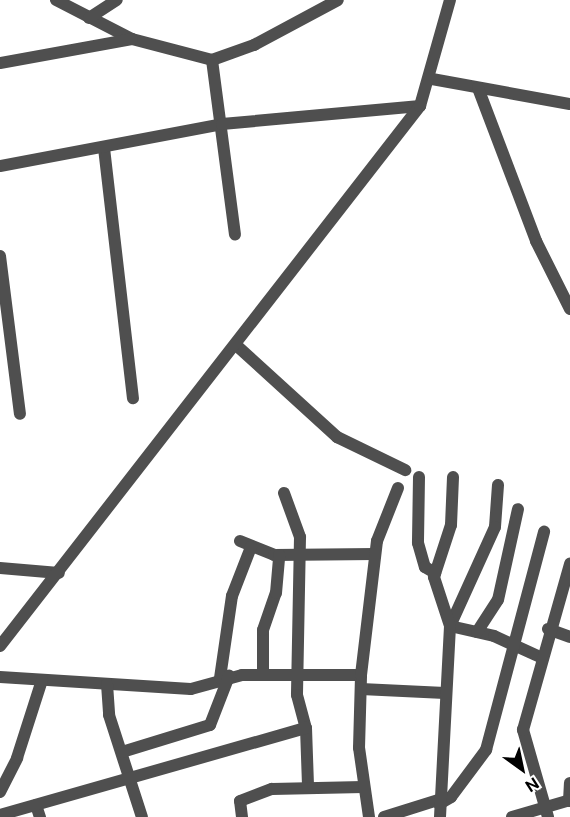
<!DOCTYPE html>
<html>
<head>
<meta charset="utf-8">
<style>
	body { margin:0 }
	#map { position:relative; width:570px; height:817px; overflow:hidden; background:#fff; font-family:"Public Sans",sans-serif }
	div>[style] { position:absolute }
	.street>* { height:12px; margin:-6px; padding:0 6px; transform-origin:6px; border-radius:6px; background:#4f4f4f }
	span { translate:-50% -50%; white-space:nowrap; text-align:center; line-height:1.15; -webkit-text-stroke:6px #fff; paint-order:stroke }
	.north { position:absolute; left:492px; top:739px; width:60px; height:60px; -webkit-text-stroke:4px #fff; paint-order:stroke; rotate:147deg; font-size:16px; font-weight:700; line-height:24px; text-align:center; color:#000 }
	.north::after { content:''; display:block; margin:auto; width:21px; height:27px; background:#000; clip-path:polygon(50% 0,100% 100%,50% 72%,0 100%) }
</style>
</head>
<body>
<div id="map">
	<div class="street">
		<div style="left:56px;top:0;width:85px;rotate:27.2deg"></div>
		<div style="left:132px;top:39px;width:83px;rotate:14.7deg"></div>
		<div style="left:212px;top:60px;width:45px;rotate:-19.7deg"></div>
		<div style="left:254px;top:45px;width:95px;rotate:-28.2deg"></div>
		<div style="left:89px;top:18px;width:33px;rotate:-33deg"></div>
		<div style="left:212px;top:60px;width:176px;rotate:82.5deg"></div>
		<div style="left:0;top:63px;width:134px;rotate:-10.3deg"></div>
		<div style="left:432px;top:79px;width:140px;rotate:10.3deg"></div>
		<div style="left:478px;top:88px;width:164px;rotate:69.2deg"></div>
		<div style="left:536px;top:241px;width:76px;rotate:63.4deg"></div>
		<div style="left:104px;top:148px;width:252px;rotate:83.4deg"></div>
		<div style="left:0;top:166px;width:226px;rotate:-10.7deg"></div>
		<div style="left:222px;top:124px;width:199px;rotate:-5.2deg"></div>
		<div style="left:0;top:256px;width:159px;rotate:82.8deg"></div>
		<div style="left:236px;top:345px;width:137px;rotate:42.3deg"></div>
		<div style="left:337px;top:437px;width:76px;rotate:25.9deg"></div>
		<div style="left:419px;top:477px;width:66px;rotate:90.9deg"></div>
		<div style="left:418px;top:543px;width:25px;rotate:74deg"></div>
		<div style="left:425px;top:567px;width:12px;rotate:31deg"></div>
		<div style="left:498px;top:485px;width:42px;rotate:94.1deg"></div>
		<div style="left:495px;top:527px;width:109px;rotate:114.4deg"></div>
		<div style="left:450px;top:626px;width:45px;rotate:12.8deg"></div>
		<div style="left:494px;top:636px;width:51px;rotate:24.5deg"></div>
		<div style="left:284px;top:493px;width:47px;rotate:70deg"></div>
		<div style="left:300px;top:537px;width:158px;rotate:91.1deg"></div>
		<div style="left:297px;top:695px;width:34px;rotate:75deg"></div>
		<div style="left:306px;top:728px;width:58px;rotate:88deg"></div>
		<div style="left:240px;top:541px;width:37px;rotate:22deg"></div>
		<div style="left:274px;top:555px;width:101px;rotate:-0.6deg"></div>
		<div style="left:0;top:568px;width:59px;rotate:4.8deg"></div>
		<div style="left:548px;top:629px;width:23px;rotate:20deg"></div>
		<div style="left:477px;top:632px;width:38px;rotate:-57deg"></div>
		<div style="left:498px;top:600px;width:93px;rotate:-77.6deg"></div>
		<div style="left:0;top:646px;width:684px;rotate:-52.13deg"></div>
		<div style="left:420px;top:106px;width:110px;rotate:-74.2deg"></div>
		<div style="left:263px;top:673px;width:43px;rotate:-90deg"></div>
		<div style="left:263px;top:630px;width:39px;rotate:-71deg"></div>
		<div style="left:276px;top:593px;width:38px;rotate:-85deg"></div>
		<div style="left:0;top:677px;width:191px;rotate:3.6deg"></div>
		<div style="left:191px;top:689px;width:53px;rotate:-15.4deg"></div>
		<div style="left:242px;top:675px;width:119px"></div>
		<div style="left:220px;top:678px;width:83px;rotate:-81.7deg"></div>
		<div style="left:232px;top:596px;width:53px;rotate:-68.8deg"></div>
		<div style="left:107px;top:684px;width:31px;rotate:86deg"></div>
		<div style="left:109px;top:715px;width:107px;rotate:72.1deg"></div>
		<div style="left:361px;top:689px;width:84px;rotate:2.7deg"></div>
		<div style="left:122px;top:752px;width:92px;rotate:-17.1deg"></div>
		<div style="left:210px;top:725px;width:53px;rotate:-68.8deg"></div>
		<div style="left:0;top:792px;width:38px;rotate:-63deg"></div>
		<div style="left:17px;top:758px;width:82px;rotate:-72.2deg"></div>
		<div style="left:569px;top:801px;width:18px;rotate:-87deg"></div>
		<div style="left:439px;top:804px;width:14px;rotate:-30deg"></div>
		<div style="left:451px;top:797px;width:59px;rotate:-53.3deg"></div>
		<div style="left:486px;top:750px;width:226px;rotate:-75.1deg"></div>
		<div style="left:36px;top:805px;width:13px;rotate:72deg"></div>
		<div style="left:0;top:815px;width:318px;rotate:-15.9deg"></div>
		<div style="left:242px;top:817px;width:16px;rotate:-97deg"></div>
		<div style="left:240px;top:801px;width:34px;rotate:-21deg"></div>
		<div style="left:272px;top:789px;width:91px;rotate:-1.3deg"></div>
		<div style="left:369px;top:817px;width:70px;rotate:-98.2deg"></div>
		<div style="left:359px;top:748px;width:73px;rotate:-88.4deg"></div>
		<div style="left:361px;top:675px;width:135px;rotate:-83.2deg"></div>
		<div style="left:377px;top:541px;width:57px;rotate:-68.4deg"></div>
		<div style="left:384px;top:817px;width:57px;rotate:-17.5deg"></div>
		<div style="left:440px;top:817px;width:191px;rotate:-87deg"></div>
		<div style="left:450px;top:626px;width:52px;rotate:-108.1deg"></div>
		<div style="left:434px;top:577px;width:55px;rotate:-71.9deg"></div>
		<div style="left:451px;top:525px;width:48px;rotate:-87.6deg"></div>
		<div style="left:512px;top:817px;width:60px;rotate:-16.3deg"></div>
		<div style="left:548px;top:817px;width:91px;rotate:-106deg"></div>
		<div style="left:523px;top:730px;width:173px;rotate:-74.2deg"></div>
	</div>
	<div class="north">N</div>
</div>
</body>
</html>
